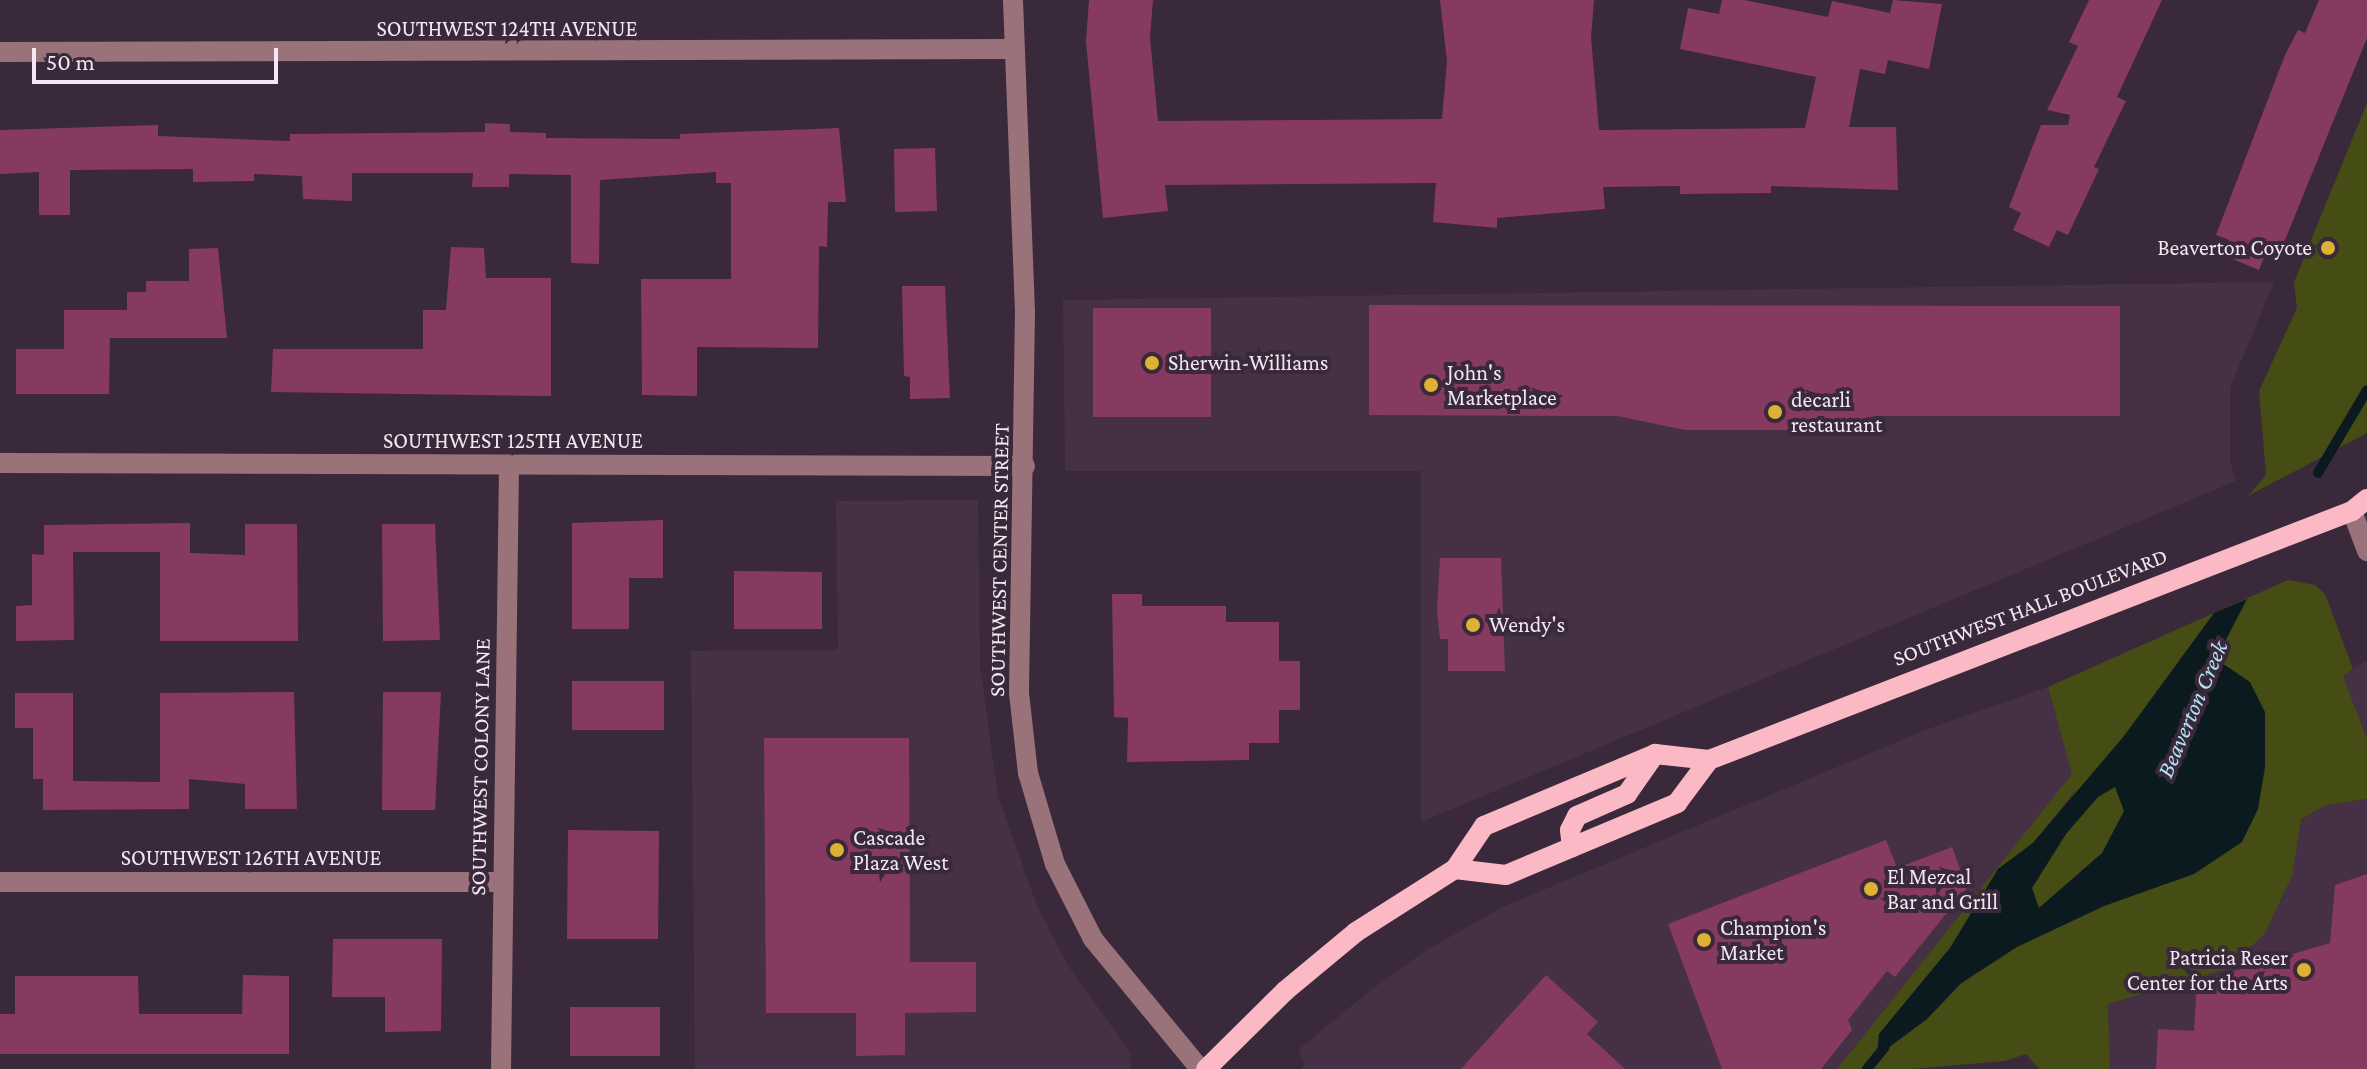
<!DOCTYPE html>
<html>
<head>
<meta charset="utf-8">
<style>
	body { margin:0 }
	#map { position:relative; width:2367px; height:1069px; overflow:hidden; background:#39293a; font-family:"Crimson Pro",serif }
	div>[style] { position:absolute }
	.built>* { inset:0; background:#453046 }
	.green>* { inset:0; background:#454c14 }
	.water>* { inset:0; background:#0b1a1f }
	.stream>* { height:10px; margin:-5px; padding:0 5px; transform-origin:5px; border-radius:5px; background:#0b1a1f }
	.building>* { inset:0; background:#873a60 }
	.minor>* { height:20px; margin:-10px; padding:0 10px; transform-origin:10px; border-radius:10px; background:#9a7279 }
	.major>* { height:20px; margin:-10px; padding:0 10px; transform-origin:10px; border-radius:10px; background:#fab9c4 }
	.dots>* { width:22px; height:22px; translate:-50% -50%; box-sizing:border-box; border:4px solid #39293a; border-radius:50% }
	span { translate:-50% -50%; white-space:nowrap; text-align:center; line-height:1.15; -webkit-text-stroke:8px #39293a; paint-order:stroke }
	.street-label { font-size:22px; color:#f2e7f2 }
	.poi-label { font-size:22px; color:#f2e7f2 }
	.right { translate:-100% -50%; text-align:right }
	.left { translate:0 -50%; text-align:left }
	.water-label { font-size:24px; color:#b2e5f6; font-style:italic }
	.scale { position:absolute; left:32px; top:48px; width:246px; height:36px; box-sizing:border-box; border:4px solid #f2e7f2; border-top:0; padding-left:10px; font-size:24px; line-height:28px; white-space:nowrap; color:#f2e7f2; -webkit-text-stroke:6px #39293a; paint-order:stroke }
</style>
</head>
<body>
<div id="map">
	<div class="built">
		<div style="clip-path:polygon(2274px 282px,2230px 388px,2230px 462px,2236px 481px,1421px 822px,1421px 471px,1065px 471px,1063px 300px)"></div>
		<div style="clip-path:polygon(978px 500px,980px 665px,998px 796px,1036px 903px,1067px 964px,1130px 1052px,1131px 1069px,695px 1069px,691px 651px,838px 650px,836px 501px)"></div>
		<div style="clip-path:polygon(2367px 660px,2367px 739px,2343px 676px)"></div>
		<div style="clip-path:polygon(2048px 687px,2073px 774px,1837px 1069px,1300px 1069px,1305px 1064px,1298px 1050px,1372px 989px,1428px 949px,1507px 905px,1928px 729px)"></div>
		<div style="clip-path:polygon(2367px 799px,2367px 1069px,2110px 1069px,2108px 1004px,2200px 979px,2282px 900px,2301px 821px,2326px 805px)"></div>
	</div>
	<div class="green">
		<div style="clip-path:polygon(2367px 103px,2367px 433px,2248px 496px,2266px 475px,2259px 391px,2297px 308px,2294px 282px)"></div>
		<div style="clip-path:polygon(evenodd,2288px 580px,2315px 585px,2325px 594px,2353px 669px,2343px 676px,2367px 739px,2367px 799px,2326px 805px,2301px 820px,2292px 876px,2264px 935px,2224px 970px,2108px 1004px,2110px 1069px,2039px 1069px,2026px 1054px,2005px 1061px,1911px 1069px,1837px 1069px,2072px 774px,2048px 687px,2288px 580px,2077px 789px,1962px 983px,1927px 1019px,1878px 1055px,1879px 1034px,1950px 948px,1998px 869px,2033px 843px,2077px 789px)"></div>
	</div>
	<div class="water">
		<div style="clip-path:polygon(evenodd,2247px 599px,2216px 659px,2250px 682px,2265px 712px,2265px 767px,2258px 809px,2242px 842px,2194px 874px,2104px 906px,2017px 947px,1960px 984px,1927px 1019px,1877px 1056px,1879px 1034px,1950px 948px,1998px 869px,2033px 843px,2124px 736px,2214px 613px,2247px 599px,2115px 787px,2124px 811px,2102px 853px,2039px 908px,2032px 888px,2066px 834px,2098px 797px,2115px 787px)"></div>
	</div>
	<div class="stream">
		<div style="left:2318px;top:473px;width:96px;rotate:-59.4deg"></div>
		<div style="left:1867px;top:1069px;width:28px;rotate:-51deg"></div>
	</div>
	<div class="building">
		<div style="clip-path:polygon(1089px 0,1153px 0,1150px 38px,1158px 121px,1442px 119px,1447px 61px,1440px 0,1594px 0,1591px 37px,1599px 130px,1805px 128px,1816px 77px,1680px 49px,1688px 8px,1719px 14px,1722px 0,1744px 0,1828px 17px,1832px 1px,1890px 13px,1893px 0,1942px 4px,1929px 69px,1888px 60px,1885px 74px,1860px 69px,1849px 127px,1896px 127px,1898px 190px,1771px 186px,1771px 193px,1680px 194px,1680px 186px,1603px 187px,1605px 209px,1497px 218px,1497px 228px,1433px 222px,1436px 183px,1165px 185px,1168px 211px,1103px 218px,1086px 42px)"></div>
		<div style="clip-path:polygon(2089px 0,2162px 0,2117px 97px,2126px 101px,2094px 167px,2099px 169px,2068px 235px,2057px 230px,2049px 247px,2013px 230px,2021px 213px,2009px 207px,2041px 125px,2068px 125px,2070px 115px,2047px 110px,2078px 46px,2069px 42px)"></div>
		<div style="clip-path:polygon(2319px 0,2367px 0,2367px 38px,2277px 260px,2265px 255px,2259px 270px,2223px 255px,2229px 240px,2216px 235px,2285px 55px,2298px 30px,2305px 33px)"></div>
		<div style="clip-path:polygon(485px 123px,510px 124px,510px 132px,546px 133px,546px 138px,680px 139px,680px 134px,839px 128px,846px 202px,828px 202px,827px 247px,819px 246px,818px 348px,697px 347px,697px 396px,642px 395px,641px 279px,731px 279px,731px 183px,716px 183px,716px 172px,600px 180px,599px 264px,571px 263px,571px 175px,509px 174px,509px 187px,472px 187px,473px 173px,352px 173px,352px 201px,303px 199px,302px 176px,254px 174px,254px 181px,193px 182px,193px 169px,70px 170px,70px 215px,39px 215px,39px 172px,0 174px,0 130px,158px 125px,158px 136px,290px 141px,290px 134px,485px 132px)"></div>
		<div style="clip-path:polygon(935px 148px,937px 211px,895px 212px,894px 149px)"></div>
		<div style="clip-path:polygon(451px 247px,484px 248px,486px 278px,551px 278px,551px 396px,271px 392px,273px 349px,423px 349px,423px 310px,446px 310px)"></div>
		<div style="clip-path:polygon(218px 248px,227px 338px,110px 338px,109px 394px,16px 394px,16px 349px,64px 349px,64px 310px,127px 310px,127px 292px,146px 292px,146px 281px,189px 281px,189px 249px)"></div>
		<div style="clip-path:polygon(902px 286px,945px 286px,950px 398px,910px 399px,910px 377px,904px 376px)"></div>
		<div style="clip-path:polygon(1369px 305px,2120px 306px,2120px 416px,1875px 416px,1805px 430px,1685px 430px,1617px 416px,1369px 415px)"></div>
		<div style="clip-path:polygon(1093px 308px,1211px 308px,1211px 417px,1093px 417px)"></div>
		<div style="clip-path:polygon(663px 520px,663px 578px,629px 578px,629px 629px,572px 629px,572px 523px)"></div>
		<div style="clip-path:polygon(190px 523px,190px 553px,245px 555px,245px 524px,297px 524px,298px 641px,160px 641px,160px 552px,73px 552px,74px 640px,16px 641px,16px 606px,32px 605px,32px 554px,44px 555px,44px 525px)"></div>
		<div style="clip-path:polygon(382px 524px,435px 524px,440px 640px,383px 641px)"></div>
		<div style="clip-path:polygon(1440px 558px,1501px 558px,1505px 671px,1448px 671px,1448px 639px,1440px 639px,1437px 611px)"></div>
		<div style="clip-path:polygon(734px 571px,822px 572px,822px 629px,734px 629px)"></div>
		<div style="clip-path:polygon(1112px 594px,1142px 594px,1142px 606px,1226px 606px,1226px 622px,1279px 622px,1279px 661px,1300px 661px,1300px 710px,1279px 710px,1279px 743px,1249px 743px,1249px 760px,1127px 762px,1128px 718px,1114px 717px)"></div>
		<div style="clip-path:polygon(572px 681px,664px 681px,664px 730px,572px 730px)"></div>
		<div style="clip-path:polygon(294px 692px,297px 809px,245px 809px,245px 784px,189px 779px,189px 809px,43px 810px,43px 779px,33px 779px,33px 728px,15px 728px,15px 693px,73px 693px,73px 781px,160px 782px,160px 693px)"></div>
		<div style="clip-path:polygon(383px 692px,441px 692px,435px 810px,382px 810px)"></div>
		<div style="clip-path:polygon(764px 738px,909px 738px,910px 962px,976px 962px,976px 1012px,905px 1013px,905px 1055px,856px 1056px,856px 1013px,766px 1013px)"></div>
		<div style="clip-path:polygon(568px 830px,659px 831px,658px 939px,567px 939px)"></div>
		<div style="clip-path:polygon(1886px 840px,1897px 868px,1952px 847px,1967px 888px,1895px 977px,1887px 971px,1848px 1020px,1852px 1030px,1821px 1069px,1722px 1069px,1668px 924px)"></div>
		<div style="clip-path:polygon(2367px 874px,2367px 1069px,2156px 1069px,2158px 1029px,2194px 1031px,2197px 982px,2330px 943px,2335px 885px)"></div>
		<div style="clip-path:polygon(333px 939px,442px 939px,441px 1031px,385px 1032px,385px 997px,332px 997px)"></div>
		<div style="clip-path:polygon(243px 975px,289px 976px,289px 1054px,0 1054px,0 1014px,15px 1014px,15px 976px,138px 976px,139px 1014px,242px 1014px)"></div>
		<div style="clip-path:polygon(1546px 975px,1598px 1022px,1587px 1034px,1625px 1069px,1461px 1069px)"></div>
		<div style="clip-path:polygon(570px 1007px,660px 1007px,660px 1056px,570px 1056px)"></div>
	</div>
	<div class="minor">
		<div style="left:1013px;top:0;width:311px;rotate:87.8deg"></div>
		<div style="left:1025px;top:311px;width:382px;rotate:90.9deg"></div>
		<div style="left:1019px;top:693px;width:81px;rotate:83.6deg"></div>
		<div style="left:1028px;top:773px;width:95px;rotate:73.5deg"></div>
		<div style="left:1055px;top:864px;width:84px;rotate:63.1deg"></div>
		<div style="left:1093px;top:939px;width:168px;rotate:50.5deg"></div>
		<div style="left:0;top:52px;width:1014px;rotate:-0.17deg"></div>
		<div style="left:0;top:463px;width:1025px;rotate:0.17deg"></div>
		<div style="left:2352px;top:511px;width:43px;rotate:69.4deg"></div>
		<div style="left:0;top:882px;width:503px"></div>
		<div style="left:501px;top:1069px;width:604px;rotate:-89.24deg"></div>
	</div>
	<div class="major">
		<div style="left:1572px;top:847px;width:17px;rotate:-97deg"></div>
		<div style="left:1570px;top:830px;width:16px;rotate:-63deg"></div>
		<div style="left:1577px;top:816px;width:55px;rotate:-23.7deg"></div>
		<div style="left:1627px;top:794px;width:49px;rotate:-55deg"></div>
		<div style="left:1455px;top:869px;width:51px;rotate:6.7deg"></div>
		<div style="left:1506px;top:875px;width:186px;rotate:-22.8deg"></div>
		<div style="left:1677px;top:803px;width:54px;rotate:-53.3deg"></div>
		<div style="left:1206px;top:1069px;width:111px;rotate:-44.6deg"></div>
		<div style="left:1285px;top:991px;width:92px;rotate:-39.7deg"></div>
		<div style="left:1356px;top:932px;width:117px;rotate:-32.5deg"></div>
		<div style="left:1455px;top:869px;width:52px;rotate:-56deg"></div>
		<div style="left:1484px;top:826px;width:186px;rotate:-22.8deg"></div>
		<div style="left:1655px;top:754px;width:54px;rotate:6.3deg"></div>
		<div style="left:1709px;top:760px;width:690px;rotate:-21.17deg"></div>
		<div style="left:2352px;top:511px;width:19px;rotate:-39deg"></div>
	</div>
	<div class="dots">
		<div style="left:2328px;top:248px;background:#ddb133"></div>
		<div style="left:1152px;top:363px;background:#ddb133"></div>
		<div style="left:1431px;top:385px;background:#ddb133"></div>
		<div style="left:1775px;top:412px;background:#ddb133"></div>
		<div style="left:1473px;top:625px;background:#ddb133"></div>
		<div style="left:837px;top:850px;background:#ddb133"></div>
		<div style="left:1871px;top:889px;background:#ddb133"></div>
		<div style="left:1704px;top:940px;background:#ddb133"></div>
		<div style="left:2304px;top:970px;background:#ddb133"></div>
	</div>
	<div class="street-label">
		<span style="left:507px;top:29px">SOUTHWEST 124TH AVENUE</span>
		<span style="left:513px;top:441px">SOUTHWEST 125TH AVENUE</span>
		<span style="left:999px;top:560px;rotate:-89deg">SOUTHWEST CENTER STREET</span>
		<span style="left:2030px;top:607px;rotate:-21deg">SOUTHWEST HALL BOULEVARD</span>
		<span style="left:480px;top:767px;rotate:-89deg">SOUTHWEST COLONY LANE</span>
		<span style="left:251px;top:858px">SOUTHWEST 126TH AVENUE</span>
	</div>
	<div class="poi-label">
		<span class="right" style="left:2312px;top:248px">Beaverton Coyote</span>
		<span class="left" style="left:1168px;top:363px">Sherwin-Williams</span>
		<span class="left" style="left:1447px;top:385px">John's<br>Marketplace</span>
		<span class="left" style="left:1791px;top:412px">decarli<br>restaurant</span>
		<span class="left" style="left:1489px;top:625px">Wendy's</span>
		<span class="left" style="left:853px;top:850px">Cascade<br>Plaza West</span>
		<span class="left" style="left:1887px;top:889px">El Mezcal<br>Bar and Grill</span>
		<span class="left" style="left:1720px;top:940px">Champion's<br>Market</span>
		<span class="right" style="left:2288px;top:970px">Patricia Reser<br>Center for the Arts</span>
	</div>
	<div class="water-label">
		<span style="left:2192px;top:709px;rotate:-67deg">Beaverton Creek</span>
	</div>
	<div class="scale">50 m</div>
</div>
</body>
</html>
